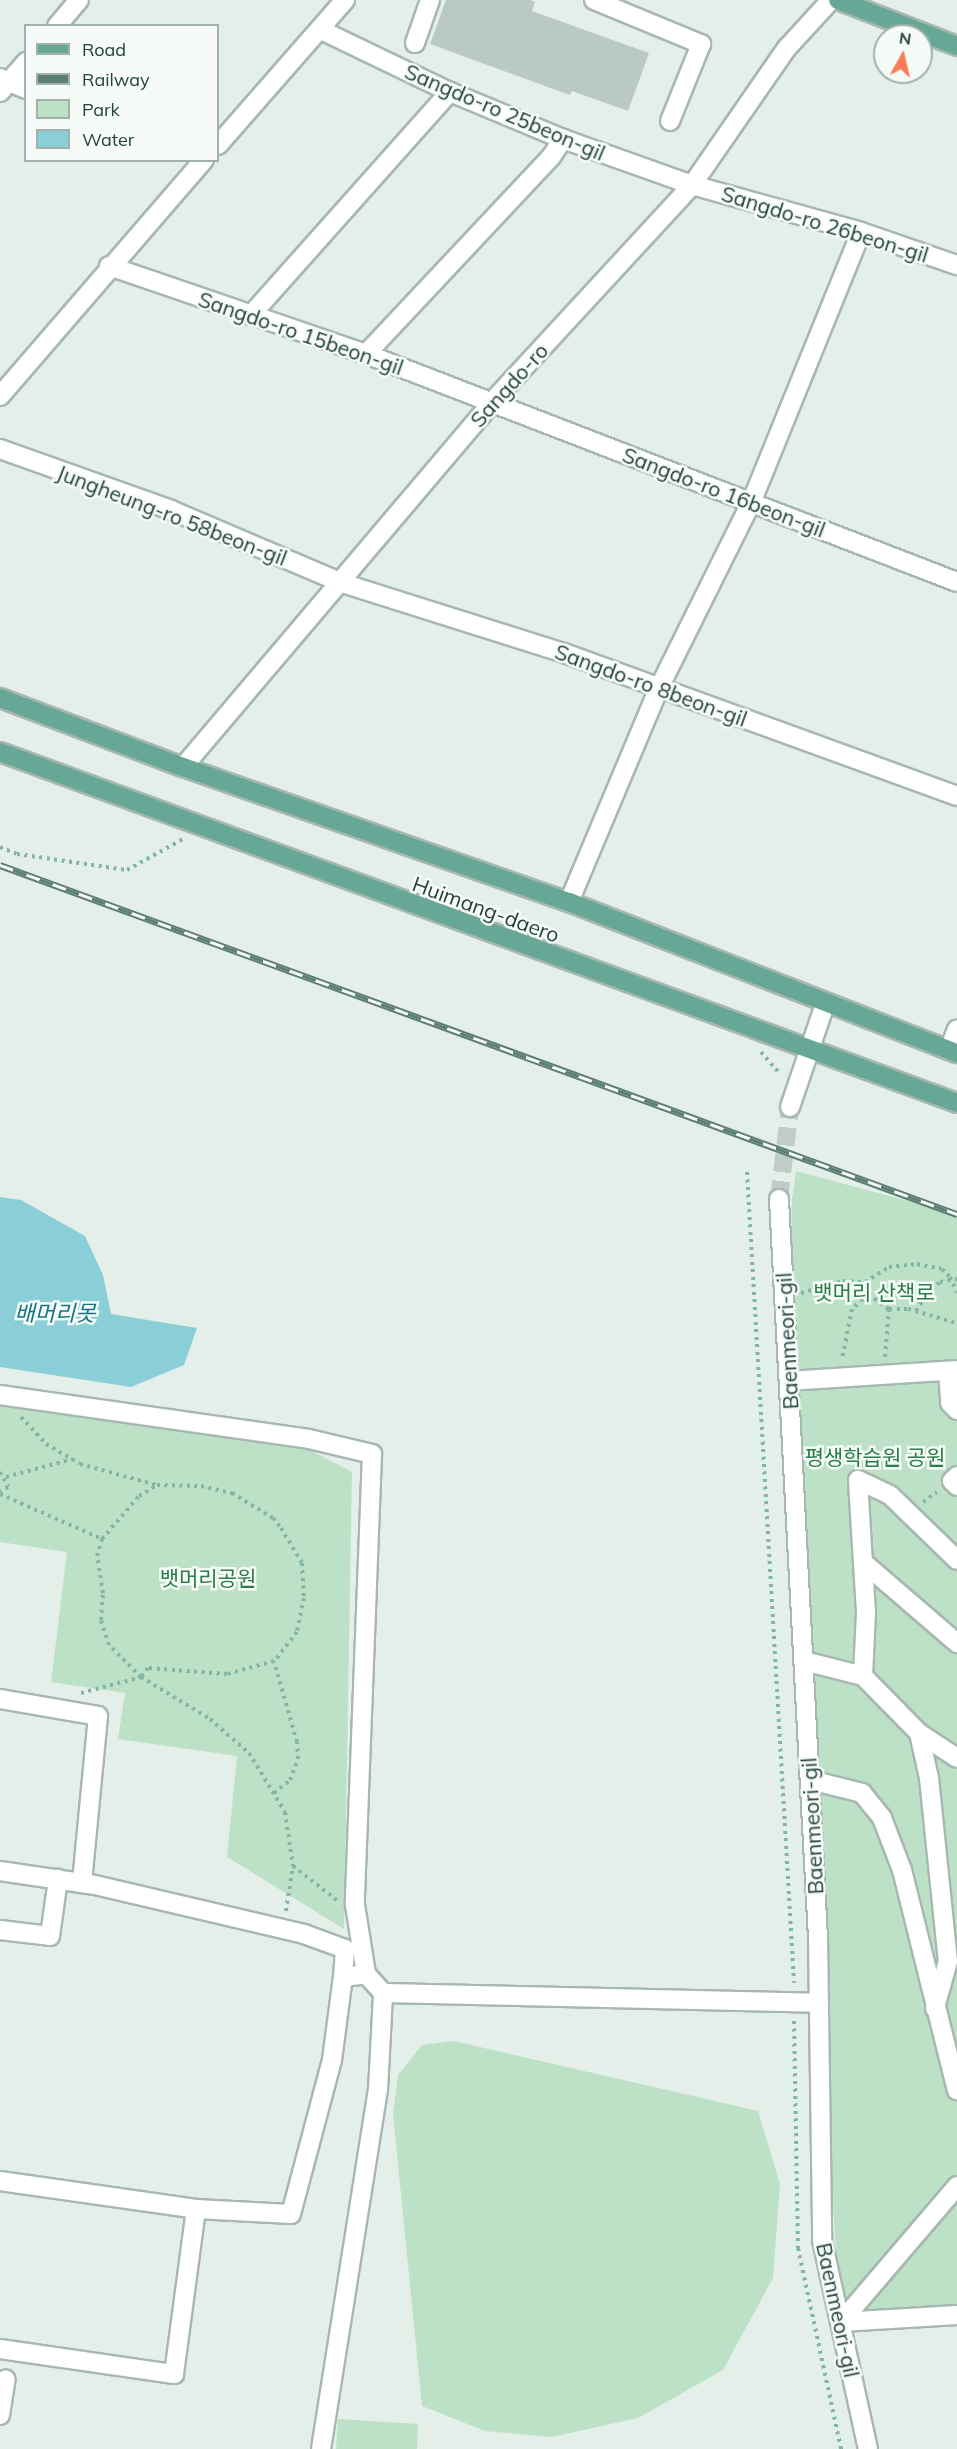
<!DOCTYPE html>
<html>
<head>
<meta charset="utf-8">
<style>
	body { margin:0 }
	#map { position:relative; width:957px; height:2449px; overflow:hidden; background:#e5efea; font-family:Mulish,"Noto Sans KR",sans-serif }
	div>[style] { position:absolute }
	.green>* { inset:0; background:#bde1c6 }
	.water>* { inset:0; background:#8aced7 }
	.building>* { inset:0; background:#bacac3 }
	.minor-tunnel>* { height:18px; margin-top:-9px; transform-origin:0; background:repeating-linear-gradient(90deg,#becdc7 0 18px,transparent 0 27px) }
	.path>* { height:4px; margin-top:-2px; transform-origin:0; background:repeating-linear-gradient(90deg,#83b5a4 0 3px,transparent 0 7.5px) }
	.roads { filter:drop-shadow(2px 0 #a7b8b1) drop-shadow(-2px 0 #a7b8b1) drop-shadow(0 2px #a7b8b1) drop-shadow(0 -2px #a7b8b1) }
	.minor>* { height:18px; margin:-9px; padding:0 9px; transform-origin:9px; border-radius:9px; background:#fff }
	.major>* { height:18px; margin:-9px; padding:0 9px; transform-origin:9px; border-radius:9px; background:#67a795 }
	.rail>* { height:7px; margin-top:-3.5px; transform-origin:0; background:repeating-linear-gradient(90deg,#f6fbf8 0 14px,#5d7e74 0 28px); box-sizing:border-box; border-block:2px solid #5d7e74 }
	span { translate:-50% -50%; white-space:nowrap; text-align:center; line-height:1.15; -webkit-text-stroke:5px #f6fbf8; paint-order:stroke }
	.street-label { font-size:21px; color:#224339 }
	.park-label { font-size:21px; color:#297d47 }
	.water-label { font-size:22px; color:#177584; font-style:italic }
	.legend { position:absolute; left:24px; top:24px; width:195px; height:138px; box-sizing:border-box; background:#f6fbf8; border:2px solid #a1b1ac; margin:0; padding:8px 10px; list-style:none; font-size:18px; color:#224339 }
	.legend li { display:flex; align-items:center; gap:12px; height:30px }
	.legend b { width:30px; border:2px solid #a1b1ac }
	.north { position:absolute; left:873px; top:24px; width:60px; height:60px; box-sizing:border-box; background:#f6fbf8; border:2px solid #a1b1ac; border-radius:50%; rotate:8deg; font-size:16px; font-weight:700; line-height:24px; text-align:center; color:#224339 }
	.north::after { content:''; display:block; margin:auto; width:21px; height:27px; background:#fb7a57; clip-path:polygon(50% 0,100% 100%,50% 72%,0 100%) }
</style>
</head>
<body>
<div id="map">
	<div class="green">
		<div style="clip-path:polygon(796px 1171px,957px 1214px,957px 2315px,841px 2322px,819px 2004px,789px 1381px,792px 1199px)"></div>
		<div style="clip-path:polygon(0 1404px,310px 1450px,352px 1472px,344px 1929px,227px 1857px,237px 1756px,118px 1739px,125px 1693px,51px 1682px,67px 1552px,0 1542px)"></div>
		<div style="clip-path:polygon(454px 2041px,758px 2111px,780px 2184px,773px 2278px,723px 2370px,638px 2418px,552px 2437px,485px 2431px,422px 2406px,393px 2114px,398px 2075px,422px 2045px)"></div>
		<div style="clip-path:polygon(338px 2419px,418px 2424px,417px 2449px,336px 2449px)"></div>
	</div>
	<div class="water">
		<div style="clip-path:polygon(0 1197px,21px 1200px,85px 1236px,103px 1275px,111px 1314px,197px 1328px,184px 1365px,131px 1387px,0 1367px)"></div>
	</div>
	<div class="building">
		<div style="clip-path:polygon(446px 0,531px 0,535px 2px,532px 11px,649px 53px,628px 111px,572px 91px,570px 95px,430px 44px)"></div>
	</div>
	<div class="minor-tunnel">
		<div style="left:779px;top:1199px;width:93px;rotate:-83.2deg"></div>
	</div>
	<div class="path">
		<div style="left:0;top:847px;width:18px;rotate:22deg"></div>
		<div style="left:17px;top:854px;width:111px;rotate:8.3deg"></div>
		<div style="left:127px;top:870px;width:64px;rotate:-29deg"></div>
		<div style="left:761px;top:1052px;width:30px;rotate:49deg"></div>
		<div style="left:747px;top:1172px;width:812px;rotate:86.68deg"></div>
		<div style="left:865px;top:1282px;width:28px;rotate:-32deg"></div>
		<div style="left:889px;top:1267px;width:28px;rotate:-6deg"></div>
		<div style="left:917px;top:1264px;width:25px;rotate:11deg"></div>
		<div style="left:942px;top:1269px;width:11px;rotate:45deg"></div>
		<div style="left:950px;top:1277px;width:17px;rotate:66deg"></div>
		<div style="left:801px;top:1293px;width:44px;rotate:-15.9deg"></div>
		<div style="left:843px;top:1281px;width:22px;rotate:3deg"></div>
		<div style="left:865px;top:1282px;width:12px;rotate:76deg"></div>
		<div style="left:868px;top:1294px;width:22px;rotate:137deg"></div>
		<div style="left:852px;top:1309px;width:51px;rotate:101.3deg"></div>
		<div style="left:868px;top:1294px;width:26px;rotate:36deg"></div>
		<div style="left:889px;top:1309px;width:48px;rotate:94.8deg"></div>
		<div style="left:889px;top:1309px;width:19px"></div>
		<div style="left:908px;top:1309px;width:51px;rotate:15.9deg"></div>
		<div style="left:916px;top:1311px;width:19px;rotate:-58deg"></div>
		<div style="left:926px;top:1295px;width:19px;rotate:-43deg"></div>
		<div style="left:940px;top:1282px;width:17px;rotate:-10deg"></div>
		<div style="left:21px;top:1417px;width:37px;rotate:47deg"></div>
		<div style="left:46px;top:1444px;width:39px;rotate:30deg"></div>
		<div style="left:80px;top:1464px;width:80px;rotate:15.3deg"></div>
		<div style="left:0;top:1472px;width:17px;rotate:62deg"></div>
		<div style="left:8px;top:1487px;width:9px;rotate:148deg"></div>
		<div style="left:6px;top:1477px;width:69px;rotate:-15deg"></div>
		<div style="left:0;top:1494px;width:111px;rotate:23.8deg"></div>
		<div style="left:923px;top:1502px;width:17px;rotate:-36deg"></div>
		<div style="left:81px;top:1693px;width:62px;rotate:-14.9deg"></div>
		<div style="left:141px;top:1677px;width:81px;rotate:31.3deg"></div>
		<div style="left:210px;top:1719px;width:52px;rotate:41.1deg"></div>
		<div style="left:249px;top:1753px;width:69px;rotate:58.6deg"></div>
		<div style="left:285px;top:1812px;width:55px;rotate:81.6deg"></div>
		<div style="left:274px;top:1793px;width:21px;rotate:-39deg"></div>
		<div style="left:290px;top:1780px;width:22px;rotate:-69deg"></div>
		<div style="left:298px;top:1759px;width:17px;rotate:-93deg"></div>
		<div style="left:297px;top:1742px;width:84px;rotate:-105.9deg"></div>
		<div style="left:274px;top:1661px;width:49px;rotate:164.5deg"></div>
		<div style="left:227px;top:1674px;width:79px;rotate:-175.7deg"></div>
		<div style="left:148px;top:1668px;width:11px;rotate:128deg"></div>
		<div style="left:141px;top:1677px;width:45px;rotate:-135deg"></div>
		<div style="left:109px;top:1645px;width:26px;rotate:-108deg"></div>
		<div style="left:101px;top:1620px;width:27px;rotate:-86deg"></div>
		<div style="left:103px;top:1593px;width:37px;rotate:-99deg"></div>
		<div style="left:97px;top:1556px;width:18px;rotate:-74deg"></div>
		<div style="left:102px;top:1539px;width:57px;rotate:-49.3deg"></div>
		<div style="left:139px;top:1496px;width:21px;rotate:-31deg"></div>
		<div style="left:157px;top:1485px;width:44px;rotate:1.3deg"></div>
		<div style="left:201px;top:1486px;width:32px;rotate:13deg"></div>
		<div style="left:232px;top:1493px;width:48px;rotate:31.4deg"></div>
		<div style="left:273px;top:1518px;width:13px;rotate:51deg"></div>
		<div style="left:281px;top:1528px;width:41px;rotate:59deg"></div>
		<div style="left:302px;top:1563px;width:35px;rotate:87deg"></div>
		<div style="left:304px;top:1598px;width:35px;rotate:102deg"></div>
		<div style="left:297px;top:1632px;width:37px;rotate:128deg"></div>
		<div style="left:286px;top:1911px;width:46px;rotate:-81.2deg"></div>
		<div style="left:293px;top:1866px;width:57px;rotate:37.9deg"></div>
		<div style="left:794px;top:2021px;width:227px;rotate:89deg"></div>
		<div style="left:798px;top:2248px;width:206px;rotate:77.9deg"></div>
	</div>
	<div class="roads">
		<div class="minor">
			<div style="left:594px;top:0;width:116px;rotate:22.4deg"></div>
			<div style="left:701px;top:44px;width:83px;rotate:111.9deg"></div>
			<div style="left:57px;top:26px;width:34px;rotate:-50deg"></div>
			<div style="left:321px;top:30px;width:143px;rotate:25.7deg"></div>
			<div style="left:450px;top:92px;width:122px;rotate:22.6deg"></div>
			<div style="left:563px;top:139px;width:137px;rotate:19.6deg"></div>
			<div style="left:692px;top:185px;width:175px;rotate:15.5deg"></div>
			<div style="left:861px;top:232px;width:102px;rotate:19deg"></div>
			<div style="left:415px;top:43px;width:46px;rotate:-70.8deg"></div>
			<div style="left:0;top:78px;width:28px;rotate:23deg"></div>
			<div style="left:0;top:92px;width:40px;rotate:-49deg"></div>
			<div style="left:218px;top:145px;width:193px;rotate:-48.8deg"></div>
			<div style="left:109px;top:266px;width:272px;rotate:18.9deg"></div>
			<div style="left:366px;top:354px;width:633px;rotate:21.1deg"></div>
			<div style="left:251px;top:315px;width:299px;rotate:-48.3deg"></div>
			<div style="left:366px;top:354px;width:270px;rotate:-46.8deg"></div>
			<div style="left:551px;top:157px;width:22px;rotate:-56deg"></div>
			<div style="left:0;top:396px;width:312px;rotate:-49.2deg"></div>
			<div style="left:0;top:449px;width:182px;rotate:19.6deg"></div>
			<div style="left:171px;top:510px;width:186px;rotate:23.1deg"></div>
			<div style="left:342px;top:583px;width:236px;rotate:17.5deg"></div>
			<div style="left:567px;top:654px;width:415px;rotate:20deg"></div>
			<div style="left:183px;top:767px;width:478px;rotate:-49.7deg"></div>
			<div style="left:492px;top:402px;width:295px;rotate:-47.3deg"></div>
			<div style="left:692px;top:185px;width:167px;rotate:-55.3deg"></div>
			<div style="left:787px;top:48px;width:65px;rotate:-47.5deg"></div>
			<div style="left:569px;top:902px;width:232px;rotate:-67.2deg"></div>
			<div style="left:659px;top:688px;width:207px;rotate:-63.6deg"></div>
			<div style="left:751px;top:503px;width:292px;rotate:-67.9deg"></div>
			<div style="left:949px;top:1050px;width:22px;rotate:-69deg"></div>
			<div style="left:790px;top:1107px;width:109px;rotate:-71.2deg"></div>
			<div style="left:779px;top:1199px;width:740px;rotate:86.98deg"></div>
			<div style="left:818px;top:1938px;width:302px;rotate:89.2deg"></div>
			<div style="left:822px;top:2240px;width:214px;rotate:77.6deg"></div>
			<div style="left:948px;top:1371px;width:32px;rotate:86deg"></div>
			<div style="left:950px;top:1403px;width:10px;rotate:45deg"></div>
			<div style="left:789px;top:1381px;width:168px;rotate:-3.7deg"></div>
			<div style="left:0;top:1395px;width:312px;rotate:8.1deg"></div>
			<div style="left:309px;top:1439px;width:65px;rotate:13.4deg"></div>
			<div style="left:372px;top:1454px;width:451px;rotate:92.2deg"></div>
			<div style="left:355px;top:1905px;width:70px;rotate:80.9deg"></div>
			<div style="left:366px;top:1974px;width:25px;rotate:48deg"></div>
			<div style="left:383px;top:1993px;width:436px;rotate:1.3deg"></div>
			<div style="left:957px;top:1476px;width:7px;rotate:135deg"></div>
			<div style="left:952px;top:1481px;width:7px;rotate:45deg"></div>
			<div style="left:864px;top:1563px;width:123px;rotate:40.7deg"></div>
			<div style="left:804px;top:1661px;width:61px;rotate:14.3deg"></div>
			<div style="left:863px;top:1676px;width:80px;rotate:45.5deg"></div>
			<div style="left:919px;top:1733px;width:46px;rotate:77.5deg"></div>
			<div style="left:929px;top:1778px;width:184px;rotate:84.1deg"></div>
			<div style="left:948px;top:1961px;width:49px;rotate:105.5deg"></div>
			<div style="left:863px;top:1676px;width:64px;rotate:-87.3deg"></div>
			<div style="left:866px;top:1612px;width:132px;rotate:-93.5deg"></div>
			<div style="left:858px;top:1480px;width:35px;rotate:25deg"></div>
			<div style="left:890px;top:1495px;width:93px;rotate:44.1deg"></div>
			<div style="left:0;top:1699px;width:99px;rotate:9.8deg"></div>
			<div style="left:98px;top:1716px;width:168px;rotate:95.5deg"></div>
			<div style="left:919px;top:1733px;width:45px;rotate:33.3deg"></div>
			<div style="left:810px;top:1780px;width:54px;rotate:14deg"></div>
			<div style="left:862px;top:1793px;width:32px;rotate:51deg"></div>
			<div style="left:882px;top:1818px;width:56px;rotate:69deg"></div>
			<div style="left:902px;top:1870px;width:227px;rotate:76deg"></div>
			<div style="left:0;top:1871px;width:96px;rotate:8.4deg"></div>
			<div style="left:95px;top:1885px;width:215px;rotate:13.2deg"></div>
			<div style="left:304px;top:1934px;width:44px;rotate:20.1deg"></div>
			<div style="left:345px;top:1949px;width:28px;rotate:94deg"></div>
			<div style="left:0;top:1930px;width:50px;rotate:6.8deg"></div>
			<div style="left:50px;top:1936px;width:58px;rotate:-82deg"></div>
			<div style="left:0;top:2181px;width:198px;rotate:8.1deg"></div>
			<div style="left:196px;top:2209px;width:95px;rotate:3deg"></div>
			<div style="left:291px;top:2214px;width:159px;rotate:-75.1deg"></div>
			<div style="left:332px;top:2060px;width:84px;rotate:-82.5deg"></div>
			<div style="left:343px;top:1977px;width:23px;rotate:-7deg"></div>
			<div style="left:841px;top:2322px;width:179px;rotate:-49.5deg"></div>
			<div style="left:841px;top:2322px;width:116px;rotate:-3.5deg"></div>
			<div style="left:0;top:2349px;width:176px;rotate:8.2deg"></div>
			<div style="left:174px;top:2374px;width:166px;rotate:-82.4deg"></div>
			<div style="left:0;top:2415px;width:36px;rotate:-81deg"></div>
			<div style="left:321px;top:2449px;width:363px;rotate:-81deg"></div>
			<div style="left:378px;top:2090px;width:97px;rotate:-87deg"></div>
		</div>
		<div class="major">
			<div style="left:838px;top:0;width:128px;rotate:21.1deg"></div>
			<div style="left:0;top:698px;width:196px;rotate:20.7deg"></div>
			<div style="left:183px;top:767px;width:409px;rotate:19.3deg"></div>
			<div style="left:569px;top:902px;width:416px;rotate:21.3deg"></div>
			<div style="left:0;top:752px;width:1019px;rotate:20.14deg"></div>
		</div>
	</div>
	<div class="rail">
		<div style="left:0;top:865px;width:1019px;rotate:20.04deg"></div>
	</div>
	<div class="street-label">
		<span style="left:505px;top:112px;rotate:23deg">Sangdo-ro 25beon-gil</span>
		<span style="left:825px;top:224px;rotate:17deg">Sangdo-ro 26beon-gil</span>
		<span style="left:301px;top:333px;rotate:19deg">Sangdo-ro 15beon-gil</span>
		<span style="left:509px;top:385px;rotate:-48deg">Sangdo-ro</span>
		<span style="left:724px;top:492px;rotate:21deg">Sangdo-ro 16beon-gil</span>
		<span style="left:172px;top:515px;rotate:21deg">Jungheung-ro 58beon-gil</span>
		<span style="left:651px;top:685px;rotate:20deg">Sangdo-ro 8beon-gil</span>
		<span style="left:486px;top:909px;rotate:20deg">Huimang-daero</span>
		<span style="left:787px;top:1341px;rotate:-93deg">Baenmeori-gil</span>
		<span style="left:812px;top:1826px;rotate:-93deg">Baenmeori-gil</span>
		<span style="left:838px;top:2310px;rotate:78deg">Baenmeori-gil</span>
	</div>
	<div class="park-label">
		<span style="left:874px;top:1292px">뱃머리 산책로</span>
		<span style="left:875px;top:1457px">평생학습원 공원</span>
		<span style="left:208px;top:1578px">뱃머리공원</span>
	</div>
	<div class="water-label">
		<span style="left:55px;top:1314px">배머리못</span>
	</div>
	<ul class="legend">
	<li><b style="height:8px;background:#67a795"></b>Road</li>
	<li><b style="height:8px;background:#5d7e74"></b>Railway</li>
	<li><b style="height:16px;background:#bde1c6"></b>Park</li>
	<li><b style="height:16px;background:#8aced7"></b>Water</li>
	</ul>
	<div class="north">N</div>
</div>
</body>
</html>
